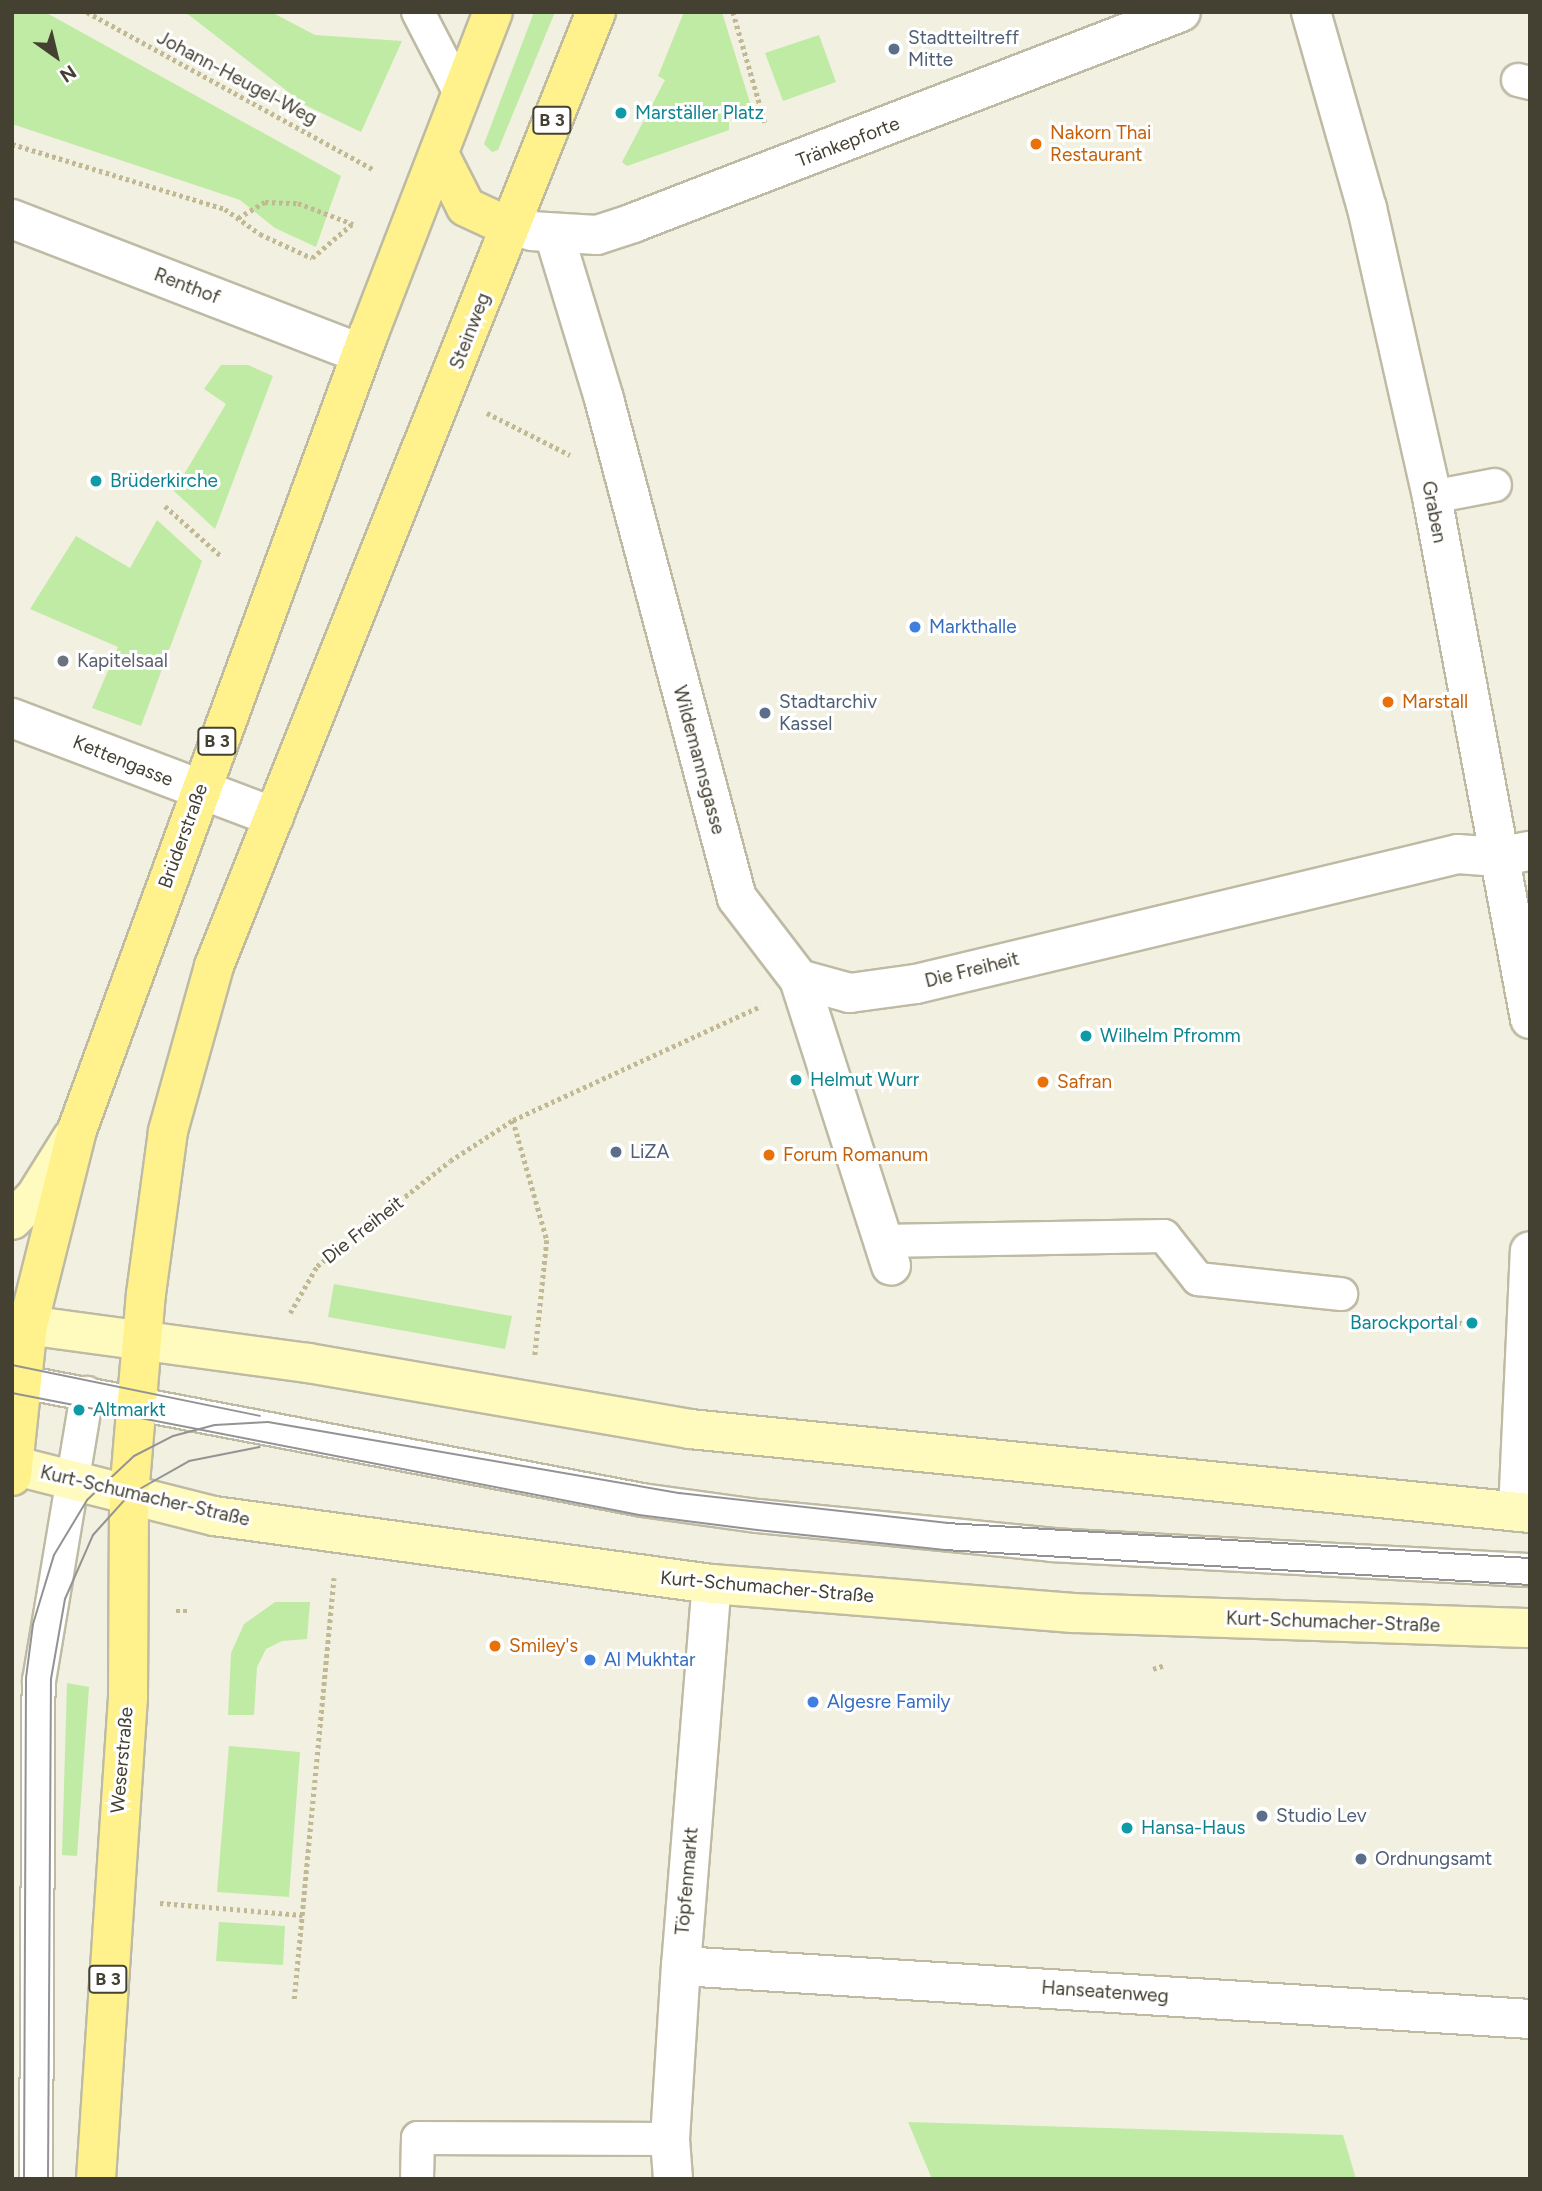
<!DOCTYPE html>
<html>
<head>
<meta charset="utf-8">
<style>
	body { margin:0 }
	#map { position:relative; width:1542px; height:2191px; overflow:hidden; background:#f2f0e1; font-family:Figtree,sans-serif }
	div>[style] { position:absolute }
	.green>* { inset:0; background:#c0eba5 }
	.path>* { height:4.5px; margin-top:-2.25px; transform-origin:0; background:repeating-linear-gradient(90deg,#c1b993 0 3.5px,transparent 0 7px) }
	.roads { filter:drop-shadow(2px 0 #bebaa4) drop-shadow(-2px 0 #bebaa4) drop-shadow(0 2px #bebaa4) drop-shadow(0 -2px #bebaa4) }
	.lane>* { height:32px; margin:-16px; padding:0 16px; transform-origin:16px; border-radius:16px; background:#fff }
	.street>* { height:38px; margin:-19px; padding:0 19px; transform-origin:19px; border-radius:19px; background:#fff }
	.secondary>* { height:38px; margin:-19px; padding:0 19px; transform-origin:19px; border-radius:19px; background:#fffbbe }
	.primary>* { height:38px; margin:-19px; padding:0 19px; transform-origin:19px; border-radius:19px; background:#fff28d }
	.tram>* { height:2px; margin:-1px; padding:0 1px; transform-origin:1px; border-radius:1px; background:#939393 }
	.dots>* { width:19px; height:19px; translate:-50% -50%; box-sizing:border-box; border:4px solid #fff; border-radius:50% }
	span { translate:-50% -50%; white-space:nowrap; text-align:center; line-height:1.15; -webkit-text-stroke:6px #fff; paint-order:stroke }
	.shield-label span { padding:2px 5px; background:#fff; border:2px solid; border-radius:5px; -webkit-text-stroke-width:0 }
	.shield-label { font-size:18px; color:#444032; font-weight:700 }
	.service-label { font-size:19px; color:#4e5e75 }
	.left { translate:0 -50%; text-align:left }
	.street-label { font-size:19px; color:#444032 }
	.culture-label { font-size:19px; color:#0d838f }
	.right { translate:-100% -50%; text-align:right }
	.food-label { font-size:19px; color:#c56008 }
	.shop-label { font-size:19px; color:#366cbe }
	.worship-label { font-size:19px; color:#5b616d }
	.frame { position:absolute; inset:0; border:14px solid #444032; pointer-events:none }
	.north { position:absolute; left:21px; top:21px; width:70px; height:70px; -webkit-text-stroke:5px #fff; paint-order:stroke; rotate:146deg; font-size:19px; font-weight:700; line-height:28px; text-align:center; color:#444032 }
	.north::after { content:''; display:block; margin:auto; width:24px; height:32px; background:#444032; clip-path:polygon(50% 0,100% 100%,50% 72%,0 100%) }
</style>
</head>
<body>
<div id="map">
	<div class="green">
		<div style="clip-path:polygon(12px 12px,45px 12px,341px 176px,316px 247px,275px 228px,240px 200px,12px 124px)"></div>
		<div style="clip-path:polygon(185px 12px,271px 12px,315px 35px,402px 41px,361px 132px,305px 105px)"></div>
		<div style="clip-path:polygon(534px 12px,555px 12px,498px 150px,492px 152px,484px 144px)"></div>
		<div style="clip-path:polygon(684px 12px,722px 12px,752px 109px,729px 117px,729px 130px,627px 166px,622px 162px,665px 80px,658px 76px)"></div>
		<div style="clip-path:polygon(819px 35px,836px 82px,783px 101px,765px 53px)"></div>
		<div style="clip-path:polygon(221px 365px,248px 365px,273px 376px,215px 529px,174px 491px,226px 404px,204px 389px)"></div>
		<div style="clip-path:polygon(157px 520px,202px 561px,141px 726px,92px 708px,118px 647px,30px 609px,76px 536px,130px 568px)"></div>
		<div style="clip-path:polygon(334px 1284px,512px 1316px,505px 1349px,328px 1317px)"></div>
		<div style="clip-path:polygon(275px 1602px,310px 1602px,307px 1639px,282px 1641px,266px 1649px,257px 1667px,254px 1715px,228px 1715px,231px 1653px,244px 1624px)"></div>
		<div style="clip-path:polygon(67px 1683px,89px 1687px,77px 1856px,62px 1855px)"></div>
		<div style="clip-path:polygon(229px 1746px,300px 1752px,289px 1897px,217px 1892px)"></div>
		<div style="clip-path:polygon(219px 1922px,285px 1926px,283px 1965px,216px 1961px)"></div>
		<div style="clip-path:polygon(908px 2122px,1343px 2135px,1356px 2179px,932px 2179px)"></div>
	</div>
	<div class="path">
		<div style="left:87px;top:12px;width:328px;rotate:28.8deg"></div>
		<div style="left:733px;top:12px;width:115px;rotate:73.8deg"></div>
		<div style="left:12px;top:144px;width:223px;rotate:17deg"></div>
		<div style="left:225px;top:209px;width:43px;rotate:35.5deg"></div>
		<div style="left:260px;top:234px;width:57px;rotate:24.8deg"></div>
		<div style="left:312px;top:258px;width:52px;rotate:-40.4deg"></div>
		<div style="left:238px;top:218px;width:31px;rotate:-31deg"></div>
		<div style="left:265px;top:202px;width:33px;rotate:2deg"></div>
		<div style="left:298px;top:203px;width:59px;rotate:20.9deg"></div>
		<div style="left:487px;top:413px;width:93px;rotate:26.8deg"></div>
		<div style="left:165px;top:506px;width:75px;rotate:41.8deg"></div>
		<div style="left:513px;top:1120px;width:125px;rotate:74.2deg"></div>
		<div style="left:547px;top:1240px;width:117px;rotate:95.9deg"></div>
		<div style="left:290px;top:1313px;width:54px;rotate:-60.1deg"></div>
		<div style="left:317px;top:1266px;width:169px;rotate:-38.3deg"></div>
		<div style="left:450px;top:1161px;width:75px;rotate:-33.1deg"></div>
		<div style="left:513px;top:1120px;width:273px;rotate:-24.7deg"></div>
		<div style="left:1374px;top:1322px;width:106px;rotate:0.5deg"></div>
		<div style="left:176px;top:1611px;width:13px"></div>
		<div style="left:1153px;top:1669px;width:13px;rotate:-18deg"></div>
		<div style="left:160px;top:1903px;width:143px;rotate:4.8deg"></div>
		<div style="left:294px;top:1999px;width:423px;rotate:-84.6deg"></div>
	</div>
	<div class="roads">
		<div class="lane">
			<div style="left:418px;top:12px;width:93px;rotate:62.6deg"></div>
			<div style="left:1518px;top:80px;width:12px;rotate:14deg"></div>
			<div style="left:1432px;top:497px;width:64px;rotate:-10.8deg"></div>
			<div style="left:883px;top:1241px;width:281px;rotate:-1deg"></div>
			<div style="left:1164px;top:1236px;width:55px;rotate:51.7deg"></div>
			<div style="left:1198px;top:1279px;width:144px;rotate:6deg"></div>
			<div style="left:12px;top:1380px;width:641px;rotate:10.78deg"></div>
			<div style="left:642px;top:1500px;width:117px;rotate:7.9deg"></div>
			<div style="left:758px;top:1516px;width:295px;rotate:5.6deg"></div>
			<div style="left:1052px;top:1545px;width:479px;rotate:3deg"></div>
			<div style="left:36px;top:2179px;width:498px;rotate:-89.7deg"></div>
			<div style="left:39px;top:1681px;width:292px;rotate:-80.5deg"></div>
			<div style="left:417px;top:2179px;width:41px;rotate:-88.6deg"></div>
			<div style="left:418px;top:2138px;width:252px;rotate:0.2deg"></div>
		</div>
		<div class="street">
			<div style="left:1311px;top:12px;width:204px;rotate:74.1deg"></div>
			<div style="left:1367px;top:208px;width:296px;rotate:77.3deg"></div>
			<div style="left:1432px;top:497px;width:531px;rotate:79.37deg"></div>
			<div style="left:12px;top:219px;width:374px;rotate:21.1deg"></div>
			<div style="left:531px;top:231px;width:66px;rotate:3.5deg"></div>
			<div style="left:597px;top:235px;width:38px;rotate:-18deg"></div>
			<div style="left:633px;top:223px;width:587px;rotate:-21.06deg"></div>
			<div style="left:554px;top:234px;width:172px;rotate:73.1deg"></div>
			<div style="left:604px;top:399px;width:516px;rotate:75.08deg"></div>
			<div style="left:737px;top:898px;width:102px;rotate:52.6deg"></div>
			<div style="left:799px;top:979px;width:301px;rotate:72.2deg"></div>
			<div style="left:12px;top:718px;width:280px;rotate:20.7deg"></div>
			<div style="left:799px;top:979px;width:53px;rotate:15.4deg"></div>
			<div style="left:850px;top:993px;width:67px;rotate:-7.8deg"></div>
			<div style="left:916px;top:984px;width:557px;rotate:-13.49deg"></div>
			<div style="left:1458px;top:854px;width:40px;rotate:4.3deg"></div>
			<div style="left:1498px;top:857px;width:33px;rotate:-11deg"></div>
			<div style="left:1518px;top:1512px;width:261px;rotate:-87.4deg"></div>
			<div style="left:681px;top:1966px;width:851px;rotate:3.57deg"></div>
			<div style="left:673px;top:2179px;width:40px;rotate:-94.3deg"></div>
			<div style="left:670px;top:2139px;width:173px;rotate:-86.4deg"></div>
			<div style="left:681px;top:1966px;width:383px;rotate:-85.4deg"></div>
		</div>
		<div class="secondary">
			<div style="left:12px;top:1220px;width:33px;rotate:-45deg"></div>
			<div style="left:35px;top:1197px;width:70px;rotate:-57.9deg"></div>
			<div style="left:12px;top:1323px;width:299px;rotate:7.7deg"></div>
			<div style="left:308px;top:1363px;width:388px;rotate:9.8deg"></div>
			<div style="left:690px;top:1429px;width:844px;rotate:5.71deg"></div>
			<div style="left:12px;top:1465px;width:208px;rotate:14.2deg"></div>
			<div style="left:214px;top:1516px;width:503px;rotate:7.78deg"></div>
			<div style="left:712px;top:1584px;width:362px;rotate:4.6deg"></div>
			<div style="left:1073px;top:1613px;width:457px;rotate:1.9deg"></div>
		</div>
		<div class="primary">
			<div style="left:439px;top:154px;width:59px;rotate:63deg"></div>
			<div style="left:466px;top:207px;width:47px;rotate:24.9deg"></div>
			<div style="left:12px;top:1476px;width:152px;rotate:-84deg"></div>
			<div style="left:28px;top:1325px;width:201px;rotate:-75.9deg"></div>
			<div style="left:77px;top:1130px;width:849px;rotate:-69.88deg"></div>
			<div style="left:369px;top:333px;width:344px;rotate:-68.9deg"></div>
			<div style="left:96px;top:2179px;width:483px;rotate:-86.2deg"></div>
			<div style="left:128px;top:1697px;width:202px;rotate:-89.7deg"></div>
			<div style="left:129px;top:1495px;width:202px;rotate:-85.2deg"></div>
			<div style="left:146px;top:1294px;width:164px;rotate:-82.3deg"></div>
			<div style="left:168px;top:1131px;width:171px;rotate:-74.4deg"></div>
			<div style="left:214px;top:966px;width:1028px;rotate:-68.18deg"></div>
		</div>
	</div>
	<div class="tram">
		<div style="left:12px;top:1365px;width:253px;rotate:11.6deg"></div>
		<div style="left:12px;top:1393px;width:639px;rotate:11.01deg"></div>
		<div style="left:639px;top:1515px;width:119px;rotate:7.2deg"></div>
		<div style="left:757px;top:1530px;width:189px;rotate:6.1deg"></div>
		<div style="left:945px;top:1550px;width:586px;rotate:3.42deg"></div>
		<div style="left:24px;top:2179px;width:501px;rotate:-89.77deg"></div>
		<div style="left:26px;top:1678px;width:54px;rotate:-82.6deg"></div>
		<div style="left:33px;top:1624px;width:72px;rotate:-73.1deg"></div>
		<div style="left:54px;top:1555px;width:64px;rotate:-59deg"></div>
		<div style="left:87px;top:1500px;width:64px;rotate:-43.1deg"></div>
		<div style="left:134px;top:1456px;width:44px;rotate:-27.1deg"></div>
		<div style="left:173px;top:1436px;width:43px;rotate:-14.7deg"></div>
		<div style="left:215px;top:1425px;width:53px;rotate:-3.2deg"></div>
		<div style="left:268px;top:1422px;width:418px;rotate:9.8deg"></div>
		<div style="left:680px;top:1493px;width:269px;rotate:6.4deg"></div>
		<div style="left:947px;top:1523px;width:584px;rotate:3.44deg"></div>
		<div style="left:48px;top:2179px;width:500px;rotate:-89.66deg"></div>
		<div style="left:51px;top:1679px;width:81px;rotate:-80.1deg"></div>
		<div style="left:65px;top:1599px;width:70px;rotate:-66.4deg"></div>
		<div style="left:93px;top:1535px;width:54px;rotate:-48deg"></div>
		<div style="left:129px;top:1495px;width:69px;rotate:-29.5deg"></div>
		<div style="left:189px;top:1461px;width:72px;rotate:-11.2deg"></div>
	</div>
	<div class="dots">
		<div style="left:894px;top:49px;background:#5c6f8a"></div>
		<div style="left:621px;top:113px;background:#0f9aa8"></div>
		<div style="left:1036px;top:144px;background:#e8710a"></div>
		<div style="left:96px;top:481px;background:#0f9aa8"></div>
		<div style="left:915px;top:627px;background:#3f7fe0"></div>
		<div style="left:63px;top:661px;background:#6b7280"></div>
		<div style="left:1388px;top:702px;background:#e8710a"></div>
		<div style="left:765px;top:713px;background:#5c6f8a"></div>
		<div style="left:1086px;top:1036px;background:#0f9aa8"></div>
		<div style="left:796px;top:1080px;background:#0f9aa8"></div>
		<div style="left:1043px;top:1082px;background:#e8710a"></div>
		<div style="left:616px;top:1152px;background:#5c6f8a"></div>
		<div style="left:769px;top:1155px;background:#e8710a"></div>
		<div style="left:1472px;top:1323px;background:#0f9aa8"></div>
		<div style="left:79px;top:1410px;background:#0f9aa8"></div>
		<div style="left:495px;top:1646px;background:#e8710a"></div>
		<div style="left:590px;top:1660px;background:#3f7fe0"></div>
		<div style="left:813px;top:1702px;background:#3f7fe0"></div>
		<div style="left:1262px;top:1816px;background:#5c6f8a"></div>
		<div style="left:1127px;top:1828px;background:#0f9aa8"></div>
		<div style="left:1361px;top:1859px;background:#5c6f8a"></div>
	</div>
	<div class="shield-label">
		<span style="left:552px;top:120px">B 3</span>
		<span style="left:217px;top:741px">B 3</span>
		<span style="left:108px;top:1979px">B 3</span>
	</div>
	<div class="service-label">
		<span class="left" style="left:908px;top:49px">Stadtteiltreff<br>Mitte</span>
		<span class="left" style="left:779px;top:713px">Stadtarchiv<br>Kassel</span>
		<span class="left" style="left:630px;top:1152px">LiZA</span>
		<span class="left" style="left:1276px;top:1816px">Studio Lev</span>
		<span class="left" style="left:1375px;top:1859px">Ordnungsamt</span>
	</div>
	<div class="street-label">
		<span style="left:237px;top:78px;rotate:28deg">Johann-Heugel-Weg</span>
		<span style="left:848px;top:142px;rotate:-21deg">Tränkepforte</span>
		<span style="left:187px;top:286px;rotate:21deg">Renthof</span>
		<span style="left:470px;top:331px;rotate:-69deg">Steinweg</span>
		<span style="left:1434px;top:512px;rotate:79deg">Graben</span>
		<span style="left:699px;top:760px;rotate:75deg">Wildemannsgasse</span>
		<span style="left:123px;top:761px;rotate:22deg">Kettengasse</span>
		<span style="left:183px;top:836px;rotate:-70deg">Brüderstraße</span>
		<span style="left:972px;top:970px;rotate:-14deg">Die Freiheit</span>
		<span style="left:363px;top:1230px;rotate:-38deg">Die Freiheit</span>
		<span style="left:145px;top:1496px;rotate:13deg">Kurt-Schumacher-Straße</span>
		<span style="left:767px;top:1587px;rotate:5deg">Kurt-Schumacher-Straße</span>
		<span style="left:1333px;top:1622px;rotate:2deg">Kurt-Schumacher-Straße</span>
		<span style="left:122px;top:1760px;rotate:-85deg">Weserstraße</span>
		<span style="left:687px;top:1881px;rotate:-85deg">Töpfenmarkt</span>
		<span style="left:1105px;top:1992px;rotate:4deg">Hanseatenweg</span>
	</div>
	<div class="culture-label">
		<span class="left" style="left:635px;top:113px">Marställer Platz</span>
		<span class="left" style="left:110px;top:481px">Brüderkirche</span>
		<span class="left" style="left:1100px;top:1036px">Wilhelm Pfromm</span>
		<span class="left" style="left:810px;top:1080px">Helmut Wurr</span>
		<span class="right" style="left:1458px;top:1323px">Barockportal</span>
		<span class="left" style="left:93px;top:1410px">Altmarkt</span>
		<span class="left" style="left:1141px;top:1828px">Hansa-Haus</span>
	</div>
	<div class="food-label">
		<span class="left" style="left:1050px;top:144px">Nakorn Thai<br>Restaurant</span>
		<span class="left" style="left:1402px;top:702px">Marstall</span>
		<span class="left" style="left:1057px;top:1082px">Safran</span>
		<span class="left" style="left:783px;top:1155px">Forum Romanum</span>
		<span class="left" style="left:509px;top:1646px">Smiley's</span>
	</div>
	<div class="shop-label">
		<span class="left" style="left:929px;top:627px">Markthalle</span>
		<span class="left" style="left:604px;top:1660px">Al Mukhtar</span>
		<span class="left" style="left:827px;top:1702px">Algesre Family</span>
	</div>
	<div class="worship-label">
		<span class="left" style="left:77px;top:661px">Kapitelsaal</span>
	</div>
	<div class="frame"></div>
	<div class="north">N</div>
</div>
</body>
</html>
